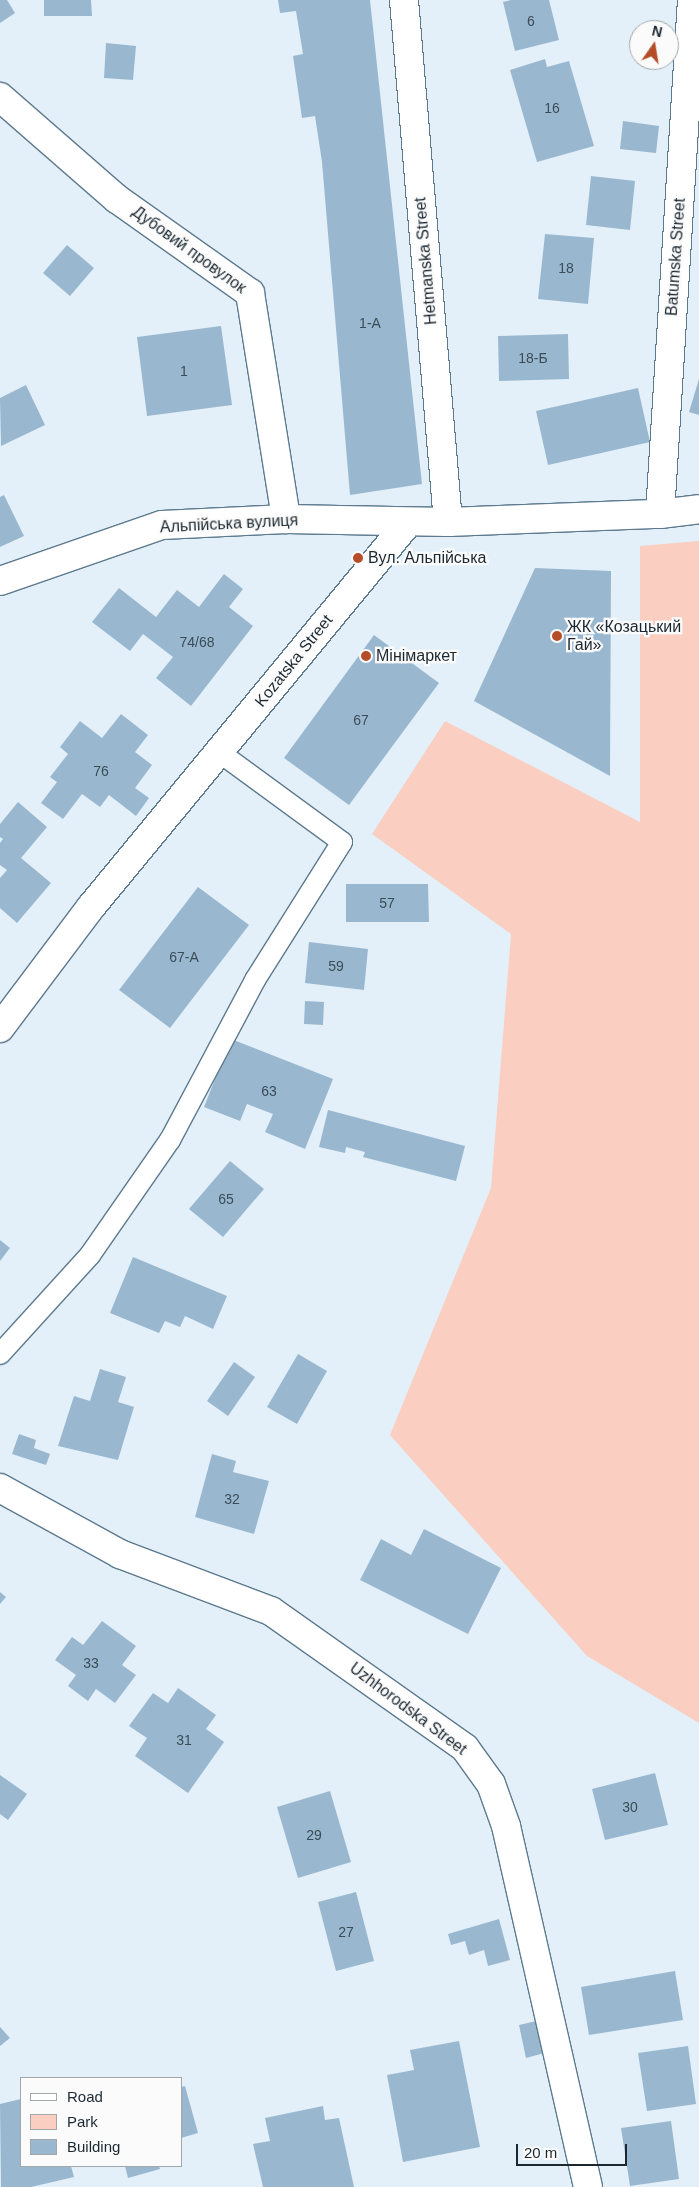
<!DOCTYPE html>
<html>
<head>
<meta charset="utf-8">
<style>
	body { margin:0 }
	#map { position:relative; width:699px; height:2187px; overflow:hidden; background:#e3f0f9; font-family:Arial,sans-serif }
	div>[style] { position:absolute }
	.green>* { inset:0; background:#facec0 }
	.building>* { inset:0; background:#99b8cf }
	.roads { filter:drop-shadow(1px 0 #5d7a8f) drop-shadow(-1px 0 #5d7a8f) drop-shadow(0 1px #5d7a8f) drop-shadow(0 -1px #5d7a8f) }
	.service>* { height:20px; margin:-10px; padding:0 10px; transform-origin:10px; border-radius:10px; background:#fff }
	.minor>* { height:28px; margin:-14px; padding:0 14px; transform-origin:14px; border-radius:14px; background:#fff }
	.dots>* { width:14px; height:14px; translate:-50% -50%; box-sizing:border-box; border:2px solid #fbfbfb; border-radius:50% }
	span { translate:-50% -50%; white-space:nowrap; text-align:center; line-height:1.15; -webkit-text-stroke:4.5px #fbfbfb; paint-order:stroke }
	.number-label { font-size:14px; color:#3b4c58 }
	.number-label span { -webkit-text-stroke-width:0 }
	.street-label { font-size:16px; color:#1c2831 }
	.poi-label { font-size:16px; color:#1c2831 }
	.left { translate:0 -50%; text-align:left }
	.legend { position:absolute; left:20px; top:2077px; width:162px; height:90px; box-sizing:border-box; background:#fbfbfb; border:1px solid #a2a7aa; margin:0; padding:6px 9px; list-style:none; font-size:15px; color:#1c2831 }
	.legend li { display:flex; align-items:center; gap:10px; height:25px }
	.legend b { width:25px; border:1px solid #a2a7aa }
	.north { position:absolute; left:629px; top:20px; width:50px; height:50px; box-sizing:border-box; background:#fbfbfb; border:1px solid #a2a7aa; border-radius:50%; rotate:13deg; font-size:14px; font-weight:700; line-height:20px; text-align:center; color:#1c2831 }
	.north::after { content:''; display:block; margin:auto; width:18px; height:22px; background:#b54e28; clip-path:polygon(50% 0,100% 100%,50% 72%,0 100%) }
	.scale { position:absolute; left:516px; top:2144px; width:111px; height:22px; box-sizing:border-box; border:2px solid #1c2831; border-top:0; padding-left:6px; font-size:15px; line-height:18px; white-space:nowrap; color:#1c2831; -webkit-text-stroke:4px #fbfbfb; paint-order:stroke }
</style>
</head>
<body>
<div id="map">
	<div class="green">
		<div style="clip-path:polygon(699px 541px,699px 1723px,587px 1656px,390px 1435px,491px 1188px,511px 934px,372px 834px,445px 721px,640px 822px,640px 546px)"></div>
	</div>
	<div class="building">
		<div style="clip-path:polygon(0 0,7px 0,15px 13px,0 23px)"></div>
		<div style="clip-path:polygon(44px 0,91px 0,92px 16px,44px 16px)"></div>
		<div style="clip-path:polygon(278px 0,370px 0,422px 484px,350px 495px,322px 162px,315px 116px,302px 118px,293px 56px,303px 54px,296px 11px,280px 13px)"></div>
		<div style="clip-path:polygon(511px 0,549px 0,559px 40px,515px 51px,503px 2px)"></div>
		<div style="clip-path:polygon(106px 43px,136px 46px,133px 80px,104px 78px)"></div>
		<div style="clip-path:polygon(545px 59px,547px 67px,569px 61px,594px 146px,537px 162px,510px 70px)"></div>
		<div style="clip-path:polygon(623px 121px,659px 126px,656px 153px,620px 149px)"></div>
		<div style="clip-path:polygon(591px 176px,635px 181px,630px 230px,586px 225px)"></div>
		<div style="clip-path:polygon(545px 234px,594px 238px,588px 304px,538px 299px)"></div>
		<div style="clip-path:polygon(67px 245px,94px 268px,70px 296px,43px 273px)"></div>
		<div style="clip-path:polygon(221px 326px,232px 405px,147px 416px,137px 337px)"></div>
		<div style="clip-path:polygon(568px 334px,569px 379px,499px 381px,498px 336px)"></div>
		<div style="clip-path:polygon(699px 379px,699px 415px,689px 412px)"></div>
		<div style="clip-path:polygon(26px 385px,45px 425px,1px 446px,0 398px)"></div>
		<div style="clip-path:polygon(638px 388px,650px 442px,548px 465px,536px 411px)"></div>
		<div style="clip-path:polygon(4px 495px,24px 536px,0 547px,0 497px)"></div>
		<div style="clip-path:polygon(535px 568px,611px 571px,610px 776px,474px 701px)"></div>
		<div style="clip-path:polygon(224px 574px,243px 589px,229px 607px,253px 626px,191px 706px,156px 678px,173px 657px,143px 634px,130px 651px,92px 622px,119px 588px,156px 617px,177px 590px,199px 607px)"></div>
		<div style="clip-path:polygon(374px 635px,439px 683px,349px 805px,284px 758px)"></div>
		<div style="clip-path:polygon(121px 714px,148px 735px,135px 752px,152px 765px,135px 788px,149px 798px,136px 816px,109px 795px,100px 807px,82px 794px,63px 819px,41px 803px,57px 782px,50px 777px,68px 754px,60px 747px,80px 721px,102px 738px)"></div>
		<div style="clip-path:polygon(18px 802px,47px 827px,21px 858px,51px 883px,17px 923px,0 908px,0 878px,7px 870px,0 865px,0 843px,3px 839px,0 837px,0 824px)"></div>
		<div style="clip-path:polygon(346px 884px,428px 884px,429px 922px,346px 922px)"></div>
		<div style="clip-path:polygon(198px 887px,249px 925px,170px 1028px,119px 990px)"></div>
		<div style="clip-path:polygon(309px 942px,368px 949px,364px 990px,305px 983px)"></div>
		<div style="clip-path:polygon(305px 1001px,324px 1002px,323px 1025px,304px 1024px)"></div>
		<div style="clip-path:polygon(231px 1039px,333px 1079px,305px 1149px,265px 1132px,273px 1114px,247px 1104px,240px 1121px,204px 1107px)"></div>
		<div style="clip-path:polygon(328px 1110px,465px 1146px,456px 1181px,363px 1157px,365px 1152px,346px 1147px,345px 1153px,319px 1147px)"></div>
		<div style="clip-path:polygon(230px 1161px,264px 1189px,223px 1237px,189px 1209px)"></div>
		<div style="clip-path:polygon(0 1240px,10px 1248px,0 1261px)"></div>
		<div style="clip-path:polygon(133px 1257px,227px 1296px,213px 1329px,185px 1316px,180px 1327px,165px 1321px,159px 1333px,110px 1313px)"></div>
		<div style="clip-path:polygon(298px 1354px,327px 1371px,297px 1424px,267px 1407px)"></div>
		<div style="clip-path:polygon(234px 1362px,255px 1377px,228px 1416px,207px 1401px)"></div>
		<div style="clip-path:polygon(100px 1369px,126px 1377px,118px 1402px,134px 1407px,118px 1460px,58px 1446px,74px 1396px,90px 1401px)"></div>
		<div style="clip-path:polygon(19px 1434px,36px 1440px,34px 1448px,50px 1454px,46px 1465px,12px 1454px)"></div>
		<div style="clip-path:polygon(212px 1454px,236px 1461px,233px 1472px,269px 1481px,254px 1534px,195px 1517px)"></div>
		<div style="clip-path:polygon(424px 1529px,501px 1568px,468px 1634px,360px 1580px,381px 1539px,411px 1555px)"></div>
		<div style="clip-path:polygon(0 1592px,6px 1597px,0 1604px)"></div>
		<div style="clip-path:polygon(102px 1621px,136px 1646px,122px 1665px,136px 1675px,115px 1703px,96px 1689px,88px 1701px,68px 1686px,76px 1675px,55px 1660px,72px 1637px,83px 1645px)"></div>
		<div style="clip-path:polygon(178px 1688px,216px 1715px,206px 1729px,224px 1742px,188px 1793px,135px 1756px,147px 1738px,129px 1726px,153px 1693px,168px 1703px)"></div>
		<div style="clip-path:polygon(655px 1773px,668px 1825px,605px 1840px,592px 1789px)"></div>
		<div style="clip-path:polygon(0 1775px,27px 1794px,8px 1820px,0 1814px)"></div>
		<div style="clip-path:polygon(330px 1791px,351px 1862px,298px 1878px,277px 1807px)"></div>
		<div style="clip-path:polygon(356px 1892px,374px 1961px,336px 1971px,318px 1902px)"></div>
		<div style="clip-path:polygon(499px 1919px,510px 1960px,488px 1966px,484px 1950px,469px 1955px,465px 1941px,451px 1945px,448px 1934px)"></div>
		<div style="clip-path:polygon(675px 1971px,683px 2020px,589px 2035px,581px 1987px)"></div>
		<div style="clip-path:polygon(545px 2019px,552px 2051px,526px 2058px,519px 2025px)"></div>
		<div style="clip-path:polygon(0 2027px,10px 2038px,0 2046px)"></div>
		<div style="clip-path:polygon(459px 2041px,480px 2147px,403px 2162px,387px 2075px,414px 2070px,410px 2050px)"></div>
		<div style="clip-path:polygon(688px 2046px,696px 2104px,647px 2111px,638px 2053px)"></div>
		<div style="clip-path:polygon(185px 2086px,198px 2133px,181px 2138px,181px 2087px)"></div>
		<div style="clip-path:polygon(21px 2099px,21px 2166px,71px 2166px,74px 2177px,31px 2187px,1px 2187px,0 2104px)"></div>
		<div style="clip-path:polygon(323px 2106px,325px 2120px,339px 2118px,354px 2187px,263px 2187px,253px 2144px,270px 2141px,265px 2118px)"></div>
		<div style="clip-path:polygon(671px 2121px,679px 2179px,630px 2186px,621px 2128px)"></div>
		<div style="clip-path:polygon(125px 2166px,159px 2166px,160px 2169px,128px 2178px)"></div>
	</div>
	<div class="roads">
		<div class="service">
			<div style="left:0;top:1354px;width:134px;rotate:-47.7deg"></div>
			<div style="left:90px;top:1255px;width:140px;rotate:-55.2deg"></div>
			<div style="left:170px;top:1140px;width:181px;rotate:-62deg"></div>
			<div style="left:255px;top:980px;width:163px;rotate:-57.8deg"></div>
			<div style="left:342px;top:842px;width:152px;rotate:-143.8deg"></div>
		</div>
		<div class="minor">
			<div style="left:404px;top:0;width:524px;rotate:85.18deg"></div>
			<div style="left:0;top:97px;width:155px;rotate:41.1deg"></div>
			<div style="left:117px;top:199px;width:163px;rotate:35.3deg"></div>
			<div style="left:250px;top:293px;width:229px;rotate:80.9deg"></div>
			<div style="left:660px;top:514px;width:515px;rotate:-86.44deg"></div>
			<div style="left:0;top:581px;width:171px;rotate:-19.1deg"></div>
			<div style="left:162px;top:525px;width:124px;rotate:-2.8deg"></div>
			<div style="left:286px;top:519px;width:162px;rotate:1.1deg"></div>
			<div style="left:448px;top:522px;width:212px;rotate:-2.2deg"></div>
			<div style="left:660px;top:514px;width:39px;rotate:-7deg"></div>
			<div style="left:0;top:1028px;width:151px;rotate:-53.1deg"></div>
			<div style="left:91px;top:907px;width:497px;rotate:-50.5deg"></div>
			<div style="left:0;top:1488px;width:137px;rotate:28.8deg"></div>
			<div style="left:120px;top:1554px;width:161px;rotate:20.7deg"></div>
			<div style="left:271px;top:1611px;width:237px;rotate:35.2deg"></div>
			<div style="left:465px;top:1748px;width:44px;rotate:54.2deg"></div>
			<div style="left:491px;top:1784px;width:45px;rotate:70.3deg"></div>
			<div style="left:506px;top:1826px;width:370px;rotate:77.2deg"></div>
		</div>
	</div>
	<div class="dots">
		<div style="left:358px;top:558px;background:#b54e28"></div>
		<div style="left:557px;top:636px;background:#b54e28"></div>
		<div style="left:366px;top:656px;background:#b54e28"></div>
	</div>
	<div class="number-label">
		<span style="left:531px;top:21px">6</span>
		<span style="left:552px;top:108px">16</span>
		<span style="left:566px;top:268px">18</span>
		<span style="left:370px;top:323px">1-А</span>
		<span style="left:533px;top:358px">18-Б</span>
		<span style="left:184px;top:371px">1</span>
		<span style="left:197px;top:642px">74/68</span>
		<span style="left:361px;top:720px">67</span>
		<span style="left:101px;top:771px">76</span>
		<span style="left:387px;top:903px">57</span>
		<span style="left:184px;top:957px">67-А</span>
		<span style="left:336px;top:966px">59</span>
		<span style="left:269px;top:1091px">63</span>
		<span style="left:226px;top:1199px">65</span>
		<span style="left:232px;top:1499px">32</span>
		<span style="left:91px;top:1663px">33</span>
		<span style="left:184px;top:1740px">31</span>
		<span style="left:630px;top:1807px">30</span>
		<span style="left:314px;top:1835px">29</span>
		<span style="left:346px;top:1932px">27</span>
	</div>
	<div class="street-label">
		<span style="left:189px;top:250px;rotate:36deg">Дубовий провулок</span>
		<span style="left:676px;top:257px;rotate:-86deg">Batumska Street</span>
		<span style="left:426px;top:261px;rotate:-95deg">Hetmanska Street</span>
		<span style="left:229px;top:524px;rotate:-3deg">Альпійська вулиця</span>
		<span style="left:294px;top:661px;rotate:-51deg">Kozatska Street</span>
		<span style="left:408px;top:1709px;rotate:37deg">Uzhhorodska Street</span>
	</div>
	<div class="poi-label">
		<span class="left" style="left:368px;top:558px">Вул. Альпійська</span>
		<span class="left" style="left:567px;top:636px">ЖК «Козацький<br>Гай»</span>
		<span class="left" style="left:376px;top:656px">Мінімаркет</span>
	</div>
	<ul class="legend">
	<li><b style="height:6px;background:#fff"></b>Road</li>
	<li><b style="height:14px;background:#facec0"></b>Park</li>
	<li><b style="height:14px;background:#99b8cf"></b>Building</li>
	</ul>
	<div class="north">N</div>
	<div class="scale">20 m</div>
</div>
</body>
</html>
